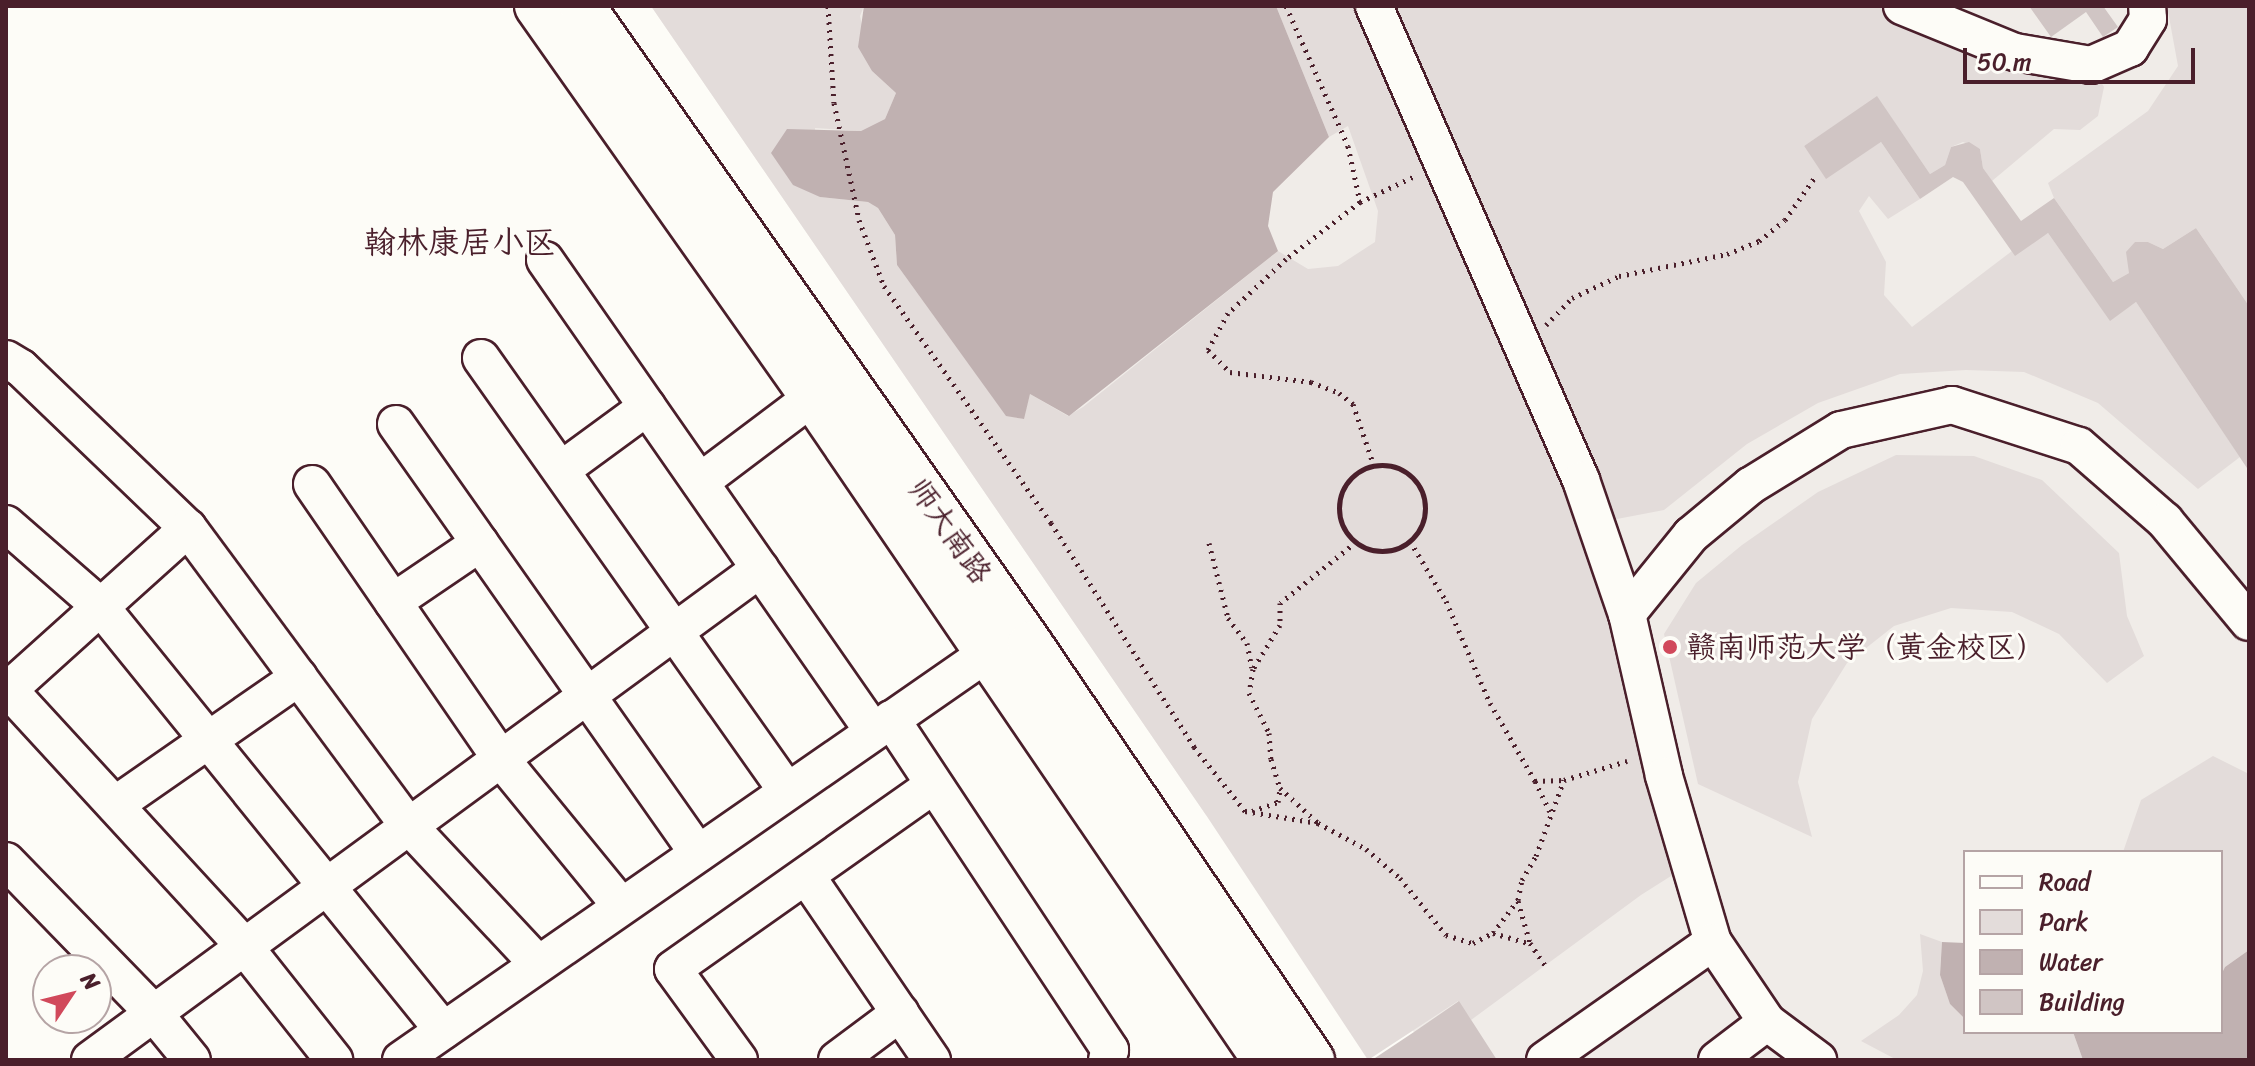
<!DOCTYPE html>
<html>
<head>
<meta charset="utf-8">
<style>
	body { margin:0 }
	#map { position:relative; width:2255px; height:1066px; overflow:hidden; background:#fdfcf7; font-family:Sriracha,"LXGW WenKai TC",sans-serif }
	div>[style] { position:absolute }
	.built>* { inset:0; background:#f0ece8 }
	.green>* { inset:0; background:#e3dcda }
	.water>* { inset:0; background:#c0b1b1 }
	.building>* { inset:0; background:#d0c5c4 }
	.path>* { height:5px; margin-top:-2.5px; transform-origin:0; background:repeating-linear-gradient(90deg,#4a1f2b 0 2px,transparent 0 8px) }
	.path>.ring { margin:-2.5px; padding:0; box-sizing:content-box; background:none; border:5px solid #4a1f2b; border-radius:50% }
	.roads { filter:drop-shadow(2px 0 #4a1f2b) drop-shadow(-2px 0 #4a1f2b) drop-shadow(0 2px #4a1f2b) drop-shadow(0 -2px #4a1f2b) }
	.minor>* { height:36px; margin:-18px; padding:0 18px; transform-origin:18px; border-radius:18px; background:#fdfcf7 }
	.major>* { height:44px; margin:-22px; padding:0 22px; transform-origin:22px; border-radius:22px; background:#fdfcf7 }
	.dots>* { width:22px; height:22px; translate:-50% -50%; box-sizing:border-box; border:4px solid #fdfcf7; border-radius:50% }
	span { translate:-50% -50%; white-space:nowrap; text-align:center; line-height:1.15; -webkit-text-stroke:6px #fdfcf7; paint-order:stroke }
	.street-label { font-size:30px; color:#4a1f2b }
	.poi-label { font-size:30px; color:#4a1f2b }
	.left { translate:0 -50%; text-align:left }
	.neighbourhood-label { font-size:32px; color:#4a1f2b }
	.frame { position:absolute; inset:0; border:8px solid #4a1f2b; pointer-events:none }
	.legend { position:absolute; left:1963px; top:850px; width:260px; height:184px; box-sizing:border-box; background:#fdfcf7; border:2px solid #b5a4a5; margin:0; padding:10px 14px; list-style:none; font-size:24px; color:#4a1f2b }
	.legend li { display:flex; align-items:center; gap:16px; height:40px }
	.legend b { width:40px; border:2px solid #b5a4a5 }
	.north { position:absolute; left:32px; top:954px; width:80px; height:80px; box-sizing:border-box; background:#fdfcf7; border:2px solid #b5a4a5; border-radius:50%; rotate:55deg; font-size:22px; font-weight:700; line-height:32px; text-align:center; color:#4a1f2b }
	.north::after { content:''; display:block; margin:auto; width:28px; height:36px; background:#d1495b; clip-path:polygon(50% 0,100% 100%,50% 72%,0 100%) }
	.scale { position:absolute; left:1963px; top:48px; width:232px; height:36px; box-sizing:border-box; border:4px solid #4a1f2b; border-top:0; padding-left:10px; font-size:24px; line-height:28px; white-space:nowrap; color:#4a1f2b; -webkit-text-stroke:6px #fdfcf7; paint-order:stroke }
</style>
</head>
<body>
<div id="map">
	<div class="built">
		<div style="clip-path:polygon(evenodd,651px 6px,2249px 6px,2249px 1060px,1433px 1060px,1304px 872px,1206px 815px,651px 6px,1965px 852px,2221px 852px,2221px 1032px,1965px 1032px,1965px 852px)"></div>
	</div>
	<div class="green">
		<div style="clip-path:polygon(651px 6px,864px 6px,860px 16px,872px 71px,896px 93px,885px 119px,861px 131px,815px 128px,820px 197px,868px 202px,878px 208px,895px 235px,897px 265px,1006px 415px,1023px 419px,1030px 394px,1068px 416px,1083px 407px,1278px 251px,1308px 269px,1338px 266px,1375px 242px,1378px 211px,1348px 126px,1329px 137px,1276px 6px,1902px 6px,2091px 65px,2104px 87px,2098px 116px,2080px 130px,2054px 129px,1992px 181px,1983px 168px,1980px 149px,1963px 142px,1951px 147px,1945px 165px,1930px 174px,1877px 97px,1804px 146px,1826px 178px,1881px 142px,1920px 199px,1888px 219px,1869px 196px,1859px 211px,1886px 262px,1884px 295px,1912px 327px,2012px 251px,2048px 233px,2110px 320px,2136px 302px,2240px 457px,2198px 489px,2098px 403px,2024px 372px,1966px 370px,1900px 374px,1818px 403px,1747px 444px,1664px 510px,1596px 523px,1690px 864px,1641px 895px,1471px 1020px,1458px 1001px,1368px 1060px,1206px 815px)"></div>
		<div style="clip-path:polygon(2167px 6px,2249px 6px,2249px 306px,2196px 228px,2163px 249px,2148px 242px,2135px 242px,2129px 273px,2113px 282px,2054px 198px,2048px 183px,2148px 111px,2178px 66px)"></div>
		<div style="clip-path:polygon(1896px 455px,1974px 456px,2042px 480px,2119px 553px,2127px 616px,2144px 656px,2107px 683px,2059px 634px,2012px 612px,1951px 608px,1894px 626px,1847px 663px,1812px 719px,1798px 782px,1812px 837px,1698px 784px,1664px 634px,1696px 583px,1742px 545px,1818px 492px)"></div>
		<div style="clip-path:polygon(2213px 756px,2249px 774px,2249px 950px,2225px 967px,2221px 975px,2221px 852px,2123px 852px,2141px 800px)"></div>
		<div style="clip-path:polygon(1920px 934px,1942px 942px,1940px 975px,1950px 1004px,1965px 1019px,1965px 1032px,2073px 1032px,2083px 1060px,1897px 1060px,1861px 1041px,1899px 1015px,1917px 995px,1923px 971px)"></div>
	</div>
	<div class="water">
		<div style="clip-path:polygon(864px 6px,1276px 6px,1329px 137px,1273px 192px,1268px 226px,1278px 251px,1069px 416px,1030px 394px,1024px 419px,1006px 416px,897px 265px,895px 235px,878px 208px,868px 202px,820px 197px,793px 185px,771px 153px,787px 129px,861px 131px,885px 119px,896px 93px,872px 71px,858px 47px)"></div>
		<div style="clip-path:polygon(1942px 942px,1965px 943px,1965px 1019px,1950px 1004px,1940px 975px)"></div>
		<div style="clip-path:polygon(2249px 950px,2249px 1060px,2083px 1060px,2073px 1032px,2221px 1032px,2221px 975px,2225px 967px)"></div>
	</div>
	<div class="building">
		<div style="clip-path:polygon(2029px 6px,2103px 6px,2118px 27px,2103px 37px,2086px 12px,2051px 37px)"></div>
		<div style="clip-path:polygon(1877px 96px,1930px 174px,1945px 165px,1951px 147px,1969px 142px,1980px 149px,1983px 168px,2021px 221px,2054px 198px,2113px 282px,2129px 273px,2126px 252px,2135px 242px,2148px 242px,2163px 249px,2196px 228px,2249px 306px,2249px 471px,2136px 302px,2110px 321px,2048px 233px,2015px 256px,1963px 182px,1953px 177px,1920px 199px,1881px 142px,1826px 179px,1804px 146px)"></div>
		<div style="clip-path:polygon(1459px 1001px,1497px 1060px,1372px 1060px,1414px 1032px)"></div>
	</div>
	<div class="path">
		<div style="left:828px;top:6px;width:97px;rotate:86.5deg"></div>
		<div style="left:834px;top:103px;width:120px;rotate:77.9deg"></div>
		<div style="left:859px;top:220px;width:71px;rotate:69.3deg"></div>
		<div style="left:884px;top:286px;width:290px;rotate:54.8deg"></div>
		<div style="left:1051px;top:523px;width:266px;rotate:57.4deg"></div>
		<div style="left:1194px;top:747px;width:82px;rotate:51.4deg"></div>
		<div style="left:1245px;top:811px;width:74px;rotate:9.3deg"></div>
		<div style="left:1286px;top:6px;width:153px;rotate:66.1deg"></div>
		<div style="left:1348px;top:146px;width:57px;rotate:77.9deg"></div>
		<div style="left:1360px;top:202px;width:93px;rotate:142.4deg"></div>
		<div style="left:1286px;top:259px;width:79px;rotate:137deg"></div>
		<div style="left:1228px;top:313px;width:42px;rotate:118.4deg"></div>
		<div style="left:1208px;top:350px;width:31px;rotate:45deg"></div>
		<div style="left:1230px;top:372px;width:82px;rotate:7deg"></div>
		<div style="left:1311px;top:382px;width:30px;rotate:21deg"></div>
		<div style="left:1339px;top:393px;width:18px;rotate:38deg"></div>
		<div style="left:1353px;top:404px;width:65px;rotate:71.3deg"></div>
		<div style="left:1360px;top:202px;width:59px;rotate:-25.3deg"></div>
		<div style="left:1546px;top:325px;width:37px;rotate:-46deg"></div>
		<div style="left:1572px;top:298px;width:52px;rotate:-25.1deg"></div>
		<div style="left:1619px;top:276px;width:110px;rotate:-11.5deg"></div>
		<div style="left:1727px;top:254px;width:35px;rotate:-22deg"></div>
		<div style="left:1759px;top:241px;width:33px;rotate:-39deg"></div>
		<div style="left:1785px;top:220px;width:52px;rotate:-55.1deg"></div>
		<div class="ring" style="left:1339px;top:465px;width:81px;height:81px"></div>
		<div style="left:1410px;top:541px;width:70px;rotate:59deg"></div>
		<div style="left:1446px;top:601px;width:111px;rotate:66.7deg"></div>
		<div style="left:1490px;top:703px;width:90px;rotate:60deg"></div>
		<div style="left:1535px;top:781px;width:29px;rotate:-2deg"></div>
		<div style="left:1564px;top:780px;width:66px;rotate:-16.8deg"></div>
		<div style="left:1356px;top:542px;width:97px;rotate:141.2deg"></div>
		<div style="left:1280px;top:603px;width:22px;rotate:90deg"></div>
		<div style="left:1280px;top:625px;width:52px;rotate:121.5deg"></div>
		<div style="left:1253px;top:669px;width:24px;rotate:99deg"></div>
		<div style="left:1249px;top:693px;width:45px;rotate:63.4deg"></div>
		<div style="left:1269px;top:733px;width:26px;rotate:86deg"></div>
		<div style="left:1271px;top:759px;width:30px;rotate:73deg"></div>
		<div style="left:1280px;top:788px;width:52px;rotate:42.6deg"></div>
		<div style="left:1318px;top:823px;width:55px;rotate:28.4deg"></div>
		<div style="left:1366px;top:849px;width:45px;rotate:40.5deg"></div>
		<div style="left:1400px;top:878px;width:73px;rotate:51.1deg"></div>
		<div style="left:1446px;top:935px;width:28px;rotate:17deg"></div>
		<div style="left:1473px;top:943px;width:22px;rotate:-27deg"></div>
		<div style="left:1493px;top:933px;width:41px;rotate:-52.9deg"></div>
		<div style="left:1518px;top:900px;width:20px;rotate:-79deg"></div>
		<div style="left:1522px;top:880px;width:28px;rotate:-60deg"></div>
		<div style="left:1536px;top:856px;width:81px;rotate:-69.8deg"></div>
		<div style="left:1209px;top:543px;width:77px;rotate:75.8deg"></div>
		<div style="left:1228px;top:618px;width:31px;rotate:53deg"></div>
		<div style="left:1247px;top:643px;width:25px;rotate:79deg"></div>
		<div style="left:1535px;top:781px;width:34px;rotate:64deg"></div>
		<div style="left:1252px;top:811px;width:28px;rotate:-19deg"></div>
		<div style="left:1278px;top:802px;width:13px;rotate:-81deg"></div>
		<div style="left:1518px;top:901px;width:44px;rotate:74.1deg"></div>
		<div style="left:1530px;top:943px;width:27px;rotate:56deg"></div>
		<div style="left:1493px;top:933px;width:37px;rotate:16deg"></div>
	</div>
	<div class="roads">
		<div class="minor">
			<div style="left:1374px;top:6px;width:517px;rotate:66.41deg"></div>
			<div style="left:1581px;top:480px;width:142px;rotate:71.1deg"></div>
			<div style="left:1627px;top:614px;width:166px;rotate:77.1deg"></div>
			<div style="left:1664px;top:776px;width:173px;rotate:73.6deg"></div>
			<div style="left:1713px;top:942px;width:97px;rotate:56deg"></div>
			<div style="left:1767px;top:1022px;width:64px;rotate:36.7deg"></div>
			<div style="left:1902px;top:6px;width:122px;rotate:22.2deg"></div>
			<div style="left:2015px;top:52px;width:77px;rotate:9.7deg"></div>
			<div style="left:2091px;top:65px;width:43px;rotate:-23.6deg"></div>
			<div style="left:2130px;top:48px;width:34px;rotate:-58deg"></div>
			<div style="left:2148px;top:19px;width:13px;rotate:-94deg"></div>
			<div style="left:545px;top:260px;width:574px;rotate:55.15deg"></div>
			<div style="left:481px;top:358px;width:530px;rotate:54.75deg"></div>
			<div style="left:6px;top:359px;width:17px;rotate:31deg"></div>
			<div style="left:21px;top:368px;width:231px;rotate:43.8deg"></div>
			<div style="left:188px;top:528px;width:370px;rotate:53.5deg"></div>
			<div style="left:408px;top:825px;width:190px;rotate:46.9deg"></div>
			<div style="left:396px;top:424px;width:525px;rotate:54.86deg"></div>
			<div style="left:561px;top:470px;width:107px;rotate:-36.2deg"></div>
			<div style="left:700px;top:482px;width:141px;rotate:-37deg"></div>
			<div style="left:312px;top:484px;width:332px;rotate:55.5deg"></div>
			<div style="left:500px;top:758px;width:191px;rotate:50.7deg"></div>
			<div style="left:6px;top:524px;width:123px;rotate:41.1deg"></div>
			<div style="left:99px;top:605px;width:547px;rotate:51.01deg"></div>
			<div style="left:393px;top:602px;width:105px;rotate:-34.1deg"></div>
			<div style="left:1627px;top:614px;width:102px;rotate:-51deg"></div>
			<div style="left:1691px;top:535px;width:77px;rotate:-39.7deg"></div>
			<div style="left:1750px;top:486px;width:107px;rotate:-31.6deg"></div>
			<div style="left:1841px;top:430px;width:114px;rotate:-12.7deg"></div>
			<div style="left:1952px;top:405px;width:133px;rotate:17.9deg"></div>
			<div style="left:2079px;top:446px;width:114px;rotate:41.1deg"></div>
			<div style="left:2165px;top:521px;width:131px;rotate:50.3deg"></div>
			<div style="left:6px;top:687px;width:350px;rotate:47.4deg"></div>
			<div style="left:243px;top:945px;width:147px;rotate:51.6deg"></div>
			<div style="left:6px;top:692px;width:245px;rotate:-42deg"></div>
			<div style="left:891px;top:719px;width:397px;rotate:56.5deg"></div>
			<div style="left:1110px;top:1050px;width:10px;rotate:107deg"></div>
			<div style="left:115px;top:805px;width:224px;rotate:-34.8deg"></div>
			<div style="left:6px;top:861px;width:209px;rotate:45.8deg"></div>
			<div style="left:152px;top:1011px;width:63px;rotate:50.8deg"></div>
			<div style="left:807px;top:877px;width:222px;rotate:55.7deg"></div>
			<div style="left:90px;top:1060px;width:831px;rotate:-36.24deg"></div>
			<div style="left:401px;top:1060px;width:716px;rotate:-34.76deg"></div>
			<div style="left:739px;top:1060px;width:112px;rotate:-126deg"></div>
			<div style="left:673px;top:969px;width:319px;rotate:-35.2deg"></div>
			<div style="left:837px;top:1060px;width:79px;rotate:-36.7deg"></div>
			<div style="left:1545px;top:1060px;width:205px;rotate:-35.1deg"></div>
			<div style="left:1717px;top:1060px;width:63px;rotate:-37.2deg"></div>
		</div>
		<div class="major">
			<div style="left:537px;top:6px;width:479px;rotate:54.8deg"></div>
			<div style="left:813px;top:397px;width:802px;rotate:55.72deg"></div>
			<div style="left:582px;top:6px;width:780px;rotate:54.92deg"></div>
			<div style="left:1030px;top:644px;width:503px;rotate:55.87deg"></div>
		</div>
	</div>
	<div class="dots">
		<div style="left:1670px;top:647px;background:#d1495b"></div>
	</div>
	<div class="street-label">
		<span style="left:950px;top:531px;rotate:55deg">师大南路</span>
	</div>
	<div class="poi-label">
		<span class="left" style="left:1686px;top:647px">赣南师范大学（黄金校区）</span>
	</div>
	<div class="neighbourhood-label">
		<span style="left:460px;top:243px">翰林康居小区</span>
	</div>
	<div class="frame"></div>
	<ul class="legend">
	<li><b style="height:10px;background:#fdfcf7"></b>Road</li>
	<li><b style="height:22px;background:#e3dcda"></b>Park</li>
	<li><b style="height:22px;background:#c0b1b1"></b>Water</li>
	<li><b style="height:22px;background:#d0c5c4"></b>Building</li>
	</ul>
	<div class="north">N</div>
	<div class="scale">50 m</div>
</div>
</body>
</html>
